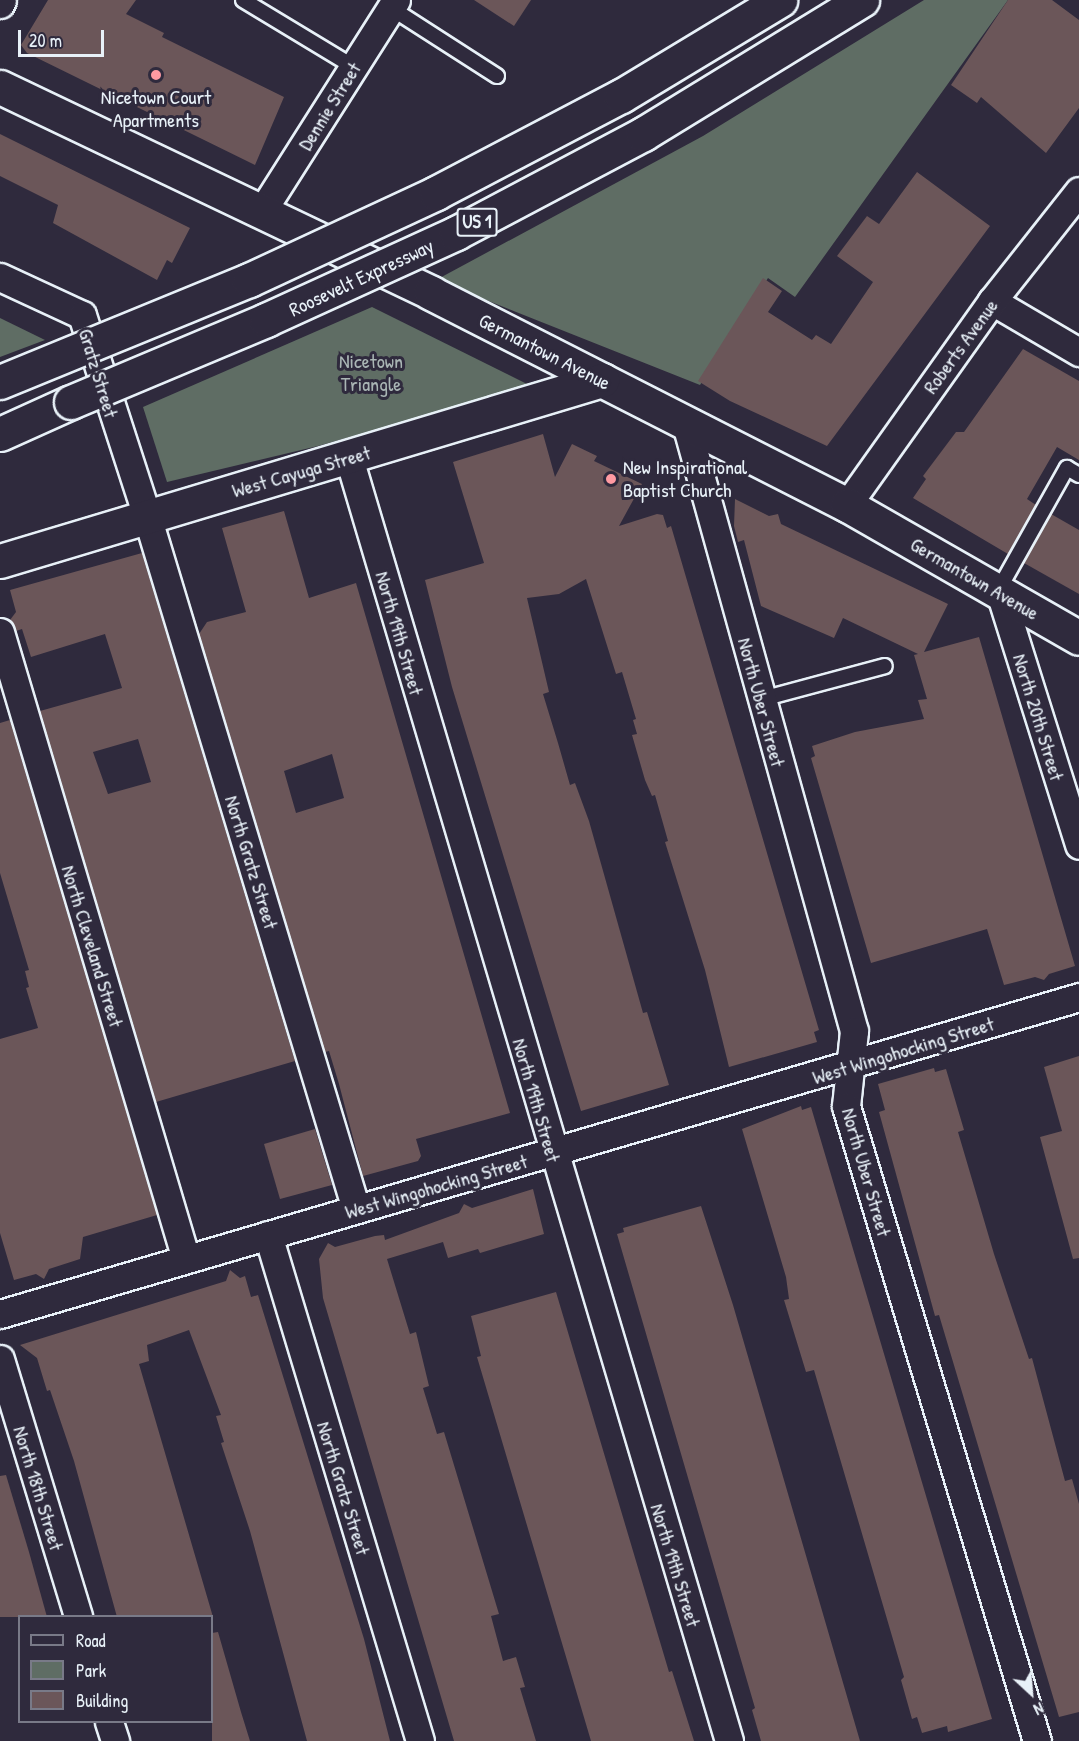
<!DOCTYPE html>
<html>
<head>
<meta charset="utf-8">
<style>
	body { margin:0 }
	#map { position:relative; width:1079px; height:1741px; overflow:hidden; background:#2f2a3d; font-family:"Patrick Hand",sans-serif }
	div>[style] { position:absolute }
	.green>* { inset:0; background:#5f6d64 }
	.building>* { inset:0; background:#6b5659 }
	.roads { filter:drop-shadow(2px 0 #e8f1f8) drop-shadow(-2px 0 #e8f1f8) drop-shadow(0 2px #e8f1f8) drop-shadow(0 -2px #e8f1f8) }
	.service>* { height:14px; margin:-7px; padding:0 7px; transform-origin:7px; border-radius:7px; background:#2f2a3d }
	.minor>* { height:27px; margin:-13.5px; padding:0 13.5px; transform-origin:13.5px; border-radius:13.5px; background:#2f2a3d }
	.primary>* { height:33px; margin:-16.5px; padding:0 16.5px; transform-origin:16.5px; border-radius:16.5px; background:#2f2a3d }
	.motorway>* { height:33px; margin:-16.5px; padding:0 16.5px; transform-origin:16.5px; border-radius:16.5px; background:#2f2a3d }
	.bridges { filter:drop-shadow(2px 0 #e8f1f8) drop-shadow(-2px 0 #e8f1f8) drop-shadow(0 2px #e8f1f8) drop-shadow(0 -2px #e8f1f8) }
	.motorway-bridge>* { height:33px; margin:-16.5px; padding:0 16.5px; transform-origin:16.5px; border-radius:16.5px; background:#2f2a3d }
	.dots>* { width:16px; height:16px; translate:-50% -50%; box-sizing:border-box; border:3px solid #2f2a3d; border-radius:50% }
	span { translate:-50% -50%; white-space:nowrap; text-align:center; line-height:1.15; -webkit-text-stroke:6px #2f2a3d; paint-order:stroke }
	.shield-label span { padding:2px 4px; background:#2f2a3d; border:2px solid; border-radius:4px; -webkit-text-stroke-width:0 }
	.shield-label { font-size:18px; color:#e8f1f8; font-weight:700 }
	.poi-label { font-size:20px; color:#e8f1f8 }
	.left { translate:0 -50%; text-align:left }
	.street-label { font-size:20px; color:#e8f1f8 }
	.park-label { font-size:20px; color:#aab6b5 }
	.legend { position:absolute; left:18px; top:1615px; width:195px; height:108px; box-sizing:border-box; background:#2f2a3d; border:2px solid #797a88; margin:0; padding:8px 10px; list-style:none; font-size:18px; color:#e8f1f8 }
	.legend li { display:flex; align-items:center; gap:12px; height:30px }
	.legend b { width:30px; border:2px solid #797a88 }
	.north { position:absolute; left:1001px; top:1663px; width:60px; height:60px; -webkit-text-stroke:4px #2f2a3d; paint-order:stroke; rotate:154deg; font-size:16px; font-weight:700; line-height:24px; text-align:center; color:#e8f1f8 }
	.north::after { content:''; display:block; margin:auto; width:21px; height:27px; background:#e8f1f8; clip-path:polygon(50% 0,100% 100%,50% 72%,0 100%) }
	.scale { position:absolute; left:18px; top:30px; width:86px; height:27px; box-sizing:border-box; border:3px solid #e8f1f8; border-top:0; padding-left:8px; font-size:18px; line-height:21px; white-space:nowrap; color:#e8f1f8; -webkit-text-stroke:4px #2f2a3d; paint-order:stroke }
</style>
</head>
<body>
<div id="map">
	<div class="green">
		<div style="clip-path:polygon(924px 0,1008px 0,795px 297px,768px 278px,700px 385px,436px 280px,703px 136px)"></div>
		<div style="clip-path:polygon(372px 307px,531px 386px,318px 446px,167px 482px,143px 407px)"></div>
		<div style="clip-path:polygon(0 318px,45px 340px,0 357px)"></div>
	</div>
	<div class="building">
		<div style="clip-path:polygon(48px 0,136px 0,126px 14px,164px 33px,162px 37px,284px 97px,255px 165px,27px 53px,21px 45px)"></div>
		<div style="clip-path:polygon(474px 0,531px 0,514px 26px)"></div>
		<div style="clip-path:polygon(1008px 0,1052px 0,1079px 20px,1079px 108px,1046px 153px,981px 97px,977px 103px,951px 85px)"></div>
		<div style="clip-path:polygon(0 134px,190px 228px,172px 263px,167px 260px,157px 280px,53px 223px,58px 205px,0 176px)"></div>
		<div style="clip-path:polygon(917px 172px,990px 226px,827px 446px,730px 401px,698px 381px,763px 278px,782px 291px,768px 312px,812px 340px,816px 335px,831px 344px,873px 282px,837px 256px,867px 216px,879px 224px)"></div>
		<div style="clip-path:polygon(1023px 349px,1079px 381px,1079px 460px,1057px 447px,1027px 499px,1036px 505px,1008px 554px,913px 498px,926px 479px,923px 476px,956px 432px,964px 432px)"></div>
		<div style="clip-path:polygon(543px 434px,555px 477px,572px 444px,597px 456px,594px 461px,642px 484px,619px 526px,657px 514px,663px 515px,667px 528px,671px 526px,819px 1030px,814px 1032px,817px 1042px,729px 1067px,705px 970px,665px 842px,668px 841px,655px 795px,652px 796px,645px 780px,632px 735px,637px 734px,633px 720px,636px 719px,622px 672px,616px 674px,586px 579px,559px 594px,527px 598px,549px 692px,543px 694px,558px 743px,570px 785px,575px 783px,589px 821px,643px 1013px,647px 1012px,669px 1085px,581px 1111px,452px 687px,425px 580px,484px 563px,453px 462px)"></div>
		<div style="clip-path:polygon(735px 499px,769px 516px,778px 514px,781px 524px,948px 604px,924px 652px,979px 637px,1075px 966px,1049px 974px,1044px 980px,1035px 977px,1004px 985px,987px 929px,871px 963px,811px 758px,815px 756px,812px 746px,855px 732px,924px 719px,918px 700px,927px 699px,914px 655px,918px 654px,843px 618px,834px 638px,761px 606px,744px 540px,738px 542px,734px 526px)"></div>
		<div style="clip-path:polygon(evenodd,284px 511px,309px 598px,356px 583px,510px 1113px,416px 1139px,421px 1156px,418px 1161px,363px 1176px,339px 1084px,329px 1051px,325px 1052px,199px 634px,207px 622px,246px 612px,222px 528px,284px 511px,332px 754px,344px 798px,296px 813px,284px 771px,332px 754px)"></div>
		<div style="clip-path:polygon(1051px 514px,1079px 530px,1079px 594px,1024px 563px)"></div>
		<div style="clip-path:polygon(evenodd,142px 553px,295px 1061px,156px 1102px,40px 711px,122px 688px,105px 634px,31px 657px,22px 629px,16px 631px,10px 620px,16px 612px,10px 590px,142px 553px,138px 739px,151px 782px,108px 794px,93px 752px,138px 739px)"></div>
		<div style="clip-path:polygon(10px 720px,157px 1215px,83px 1237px,80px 1259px,49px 1269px,44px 1279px,36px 1274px,14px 1280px,0 1233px,0 1039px,38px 1028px,26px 988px,29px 987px,25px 971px,29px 970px,0 873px,0 723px)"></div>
		<div style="clip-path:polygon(1079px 1056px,1079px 1258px,1073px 1259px,1040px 1137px,1062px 1131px,1044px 1067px)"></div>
		<div style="clip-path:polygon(934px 1068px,935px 1072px,946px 1069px,964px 1130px,958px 1132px,994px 1254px,1029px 1359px,1032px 1358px,1065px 1481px,1072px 1479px,1079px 1504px,1079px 1712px,1059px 1717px,939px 1315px,935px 1316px,879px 1112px,885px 1110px,878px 1084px)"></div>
		<div style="clip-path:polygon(801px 1106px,802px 1110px,811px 1107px,992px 1719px,948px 1732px,947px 1726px,922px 1733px,917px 1717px,912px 1719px,901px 1680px,904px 1677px,814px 1370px,806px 1372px,784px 1300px,789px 1299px,786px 1277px,742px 1129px)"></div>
		<div style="clip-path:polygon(315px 1129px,332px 1185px,280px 1199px,264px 1144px)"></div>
		<div style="clip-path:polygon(533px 1189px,544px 1234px,480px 1253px,478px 1249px,448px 1258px,443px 1242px,387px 1259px,410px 1334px,416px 1332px,429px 1386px,423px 1388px,437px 1434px,444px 1432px,499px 1614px,491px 1616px,503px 1661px,516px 1657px,525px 1687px,520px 1688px,536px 1741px,454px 1741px,323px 1298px,319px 1259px,328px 1243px,335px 1247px,375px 1236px,384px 1235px,385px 1240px,459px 1213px,464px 1204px,472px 1208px)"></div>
		<div style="clip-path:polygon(701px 1206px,733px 1305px,860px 1741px,761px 1741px,752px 1710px,755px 1708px,617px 1234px,624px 1232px,623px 1228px)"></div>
		<div style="clip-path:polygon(230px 1270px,240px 1278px,245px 1276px,251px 1297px,258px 1295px,364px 1639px,390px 1741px,307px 1741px,250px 1531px,221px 1443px,224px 1442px,216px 1416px,221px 1415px,189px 1330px,147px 1345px,149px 1361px,139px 1364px,213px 1617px,117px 1617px,74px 1461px,50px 1390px,47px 1391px,37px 1358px,20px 1345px,226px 1281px)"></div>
		<div style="clip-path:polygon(556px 1292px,669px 1672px,672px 1671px,694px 1741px,591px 1741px,477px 1357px,481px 1356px,471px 1316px)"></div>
		<div style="clip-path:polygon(6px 1475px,29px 1552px,47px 1617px,0 1617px,0 1476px)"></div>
		<div style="clip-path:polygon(218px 1632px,241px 1712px,250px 1741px,212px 1741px,212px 1633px)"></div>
	</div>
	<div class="roads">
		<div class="service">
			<div style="left:243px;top:0;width:130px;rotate:31.1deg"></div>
			<div style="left:391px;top:8px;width:126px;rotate:32.7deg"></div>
			<div style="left:999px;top:589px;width:139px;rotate:-60.7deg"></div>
			<div style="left:1067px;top:468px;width:14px;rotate:30deg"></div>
			<div style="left:762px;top:699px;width:127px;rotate:-15deg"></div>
		</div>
		<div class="minor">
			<div style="left:0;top:4px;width:4px;rotate:-63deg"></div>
			<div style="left:262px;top:211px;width:250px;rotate:-57.6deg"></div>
			<div style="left:0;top:277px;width:90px;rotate:24.9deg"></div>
			<div style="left:82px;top:315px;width:211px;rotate:72.1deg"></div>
			<div style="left:147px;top:516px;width:724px;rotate:73.22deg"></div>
			<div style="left:992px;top:301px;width:101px;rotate:30.4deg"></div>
			<div style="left:686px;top:424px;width:630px;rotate:74.53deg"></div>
			<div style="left:854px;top:1031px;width:75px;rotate:96.1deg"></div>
			<div style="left:846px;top:1106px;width:663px;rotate:73.26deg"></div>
			<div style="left:349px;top:458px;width:1338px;rotate:73.5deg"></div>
			<div style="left:847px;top:505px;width:250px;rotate:-54.6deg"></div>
			<div style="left:992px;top:301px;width:140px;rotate:-51.7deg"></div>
			<div style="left:999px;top:589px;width:268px;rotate:72.6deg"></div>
			<div style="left:0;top:632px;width:654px;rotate:73.48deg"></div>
			<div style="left:268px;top:1235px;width:528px;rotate:73.28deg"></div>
			<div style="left:0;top:1314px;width:1125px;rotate:-16.37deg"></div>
			<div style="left:0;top:1359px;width:269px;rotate:73.1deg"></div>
			<div style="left:109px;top:1722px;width:20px;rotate:72deg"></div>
		</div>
		<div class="primary">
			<div style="left:0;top:87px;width:478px;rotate:25.5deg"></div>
			<div style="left:431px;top:293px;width:467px;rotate:27deg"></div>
			<div style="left:847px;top:505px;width:267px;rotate:29.8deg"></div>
			<div style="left:0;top:561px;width:629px;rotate:-16.73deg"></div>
		</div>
		<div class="motorway">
			<div style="left:0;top:434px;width:78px;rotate:-24.3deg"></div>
		</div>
	</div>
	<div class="bridges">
		<div class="motorway-bridge">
			<div style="left:0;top:382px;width:269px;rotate:-22.3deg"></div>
			<div style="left:249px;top:280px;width:206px;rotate:-24.9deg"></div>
			<div style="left:436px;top:193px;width:209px;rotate:-27.7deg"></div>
			<div style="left:621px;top:96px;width:186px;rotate:-31.1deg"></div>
			<div style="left:71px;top:402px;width:212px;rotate:-22.8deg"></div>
			<div style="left:266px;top:320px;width:209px;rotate:-24.6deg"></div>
			<div style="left:456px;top:233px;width:212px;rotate:-27.9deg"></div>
			<div style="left:643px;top:134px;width:257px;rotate:-31.5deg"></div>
		</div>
	</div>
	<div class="dots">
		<div style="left:156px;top:75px;background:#ff9aa2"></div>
		<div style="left:611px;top:479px;background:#ff9aa2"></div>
	</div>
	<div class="shield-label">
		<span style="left:477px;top:222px">US 1</span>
	</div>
	<div class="poi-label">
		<span style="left:156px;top:108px">Nicetown Court<br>Apartments</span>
		<span class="left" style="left:623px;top:478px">New Inspirational<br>Baptist Church</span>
	</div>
	<div class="street-label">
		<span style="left:329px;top:106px;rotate:-58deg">Dennie Street</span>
		<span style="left:361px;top:277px;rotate:-25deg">Roosevelt Expressway</span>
		<span style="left:960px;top:346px;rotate:-54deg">Roberts Avenue</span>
		<span style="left:545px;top:351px;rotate:27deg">Germantown Avenue</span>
		<span style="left:99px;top:373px;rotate:73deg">Gratz Street</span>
		<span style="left:301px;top:471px;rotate:-16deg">West Cayuga Street</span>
		<span style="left:975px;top:578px;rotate:30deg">Germantown Avenue</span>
		<span style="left:400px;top:633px;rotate:74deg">North 19th Street</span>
		<span style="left:762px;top:702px;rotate:75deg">North Uber Street</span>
		<span style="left:1039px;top:717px;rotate:73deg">North 20th Street</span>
		<span style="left:252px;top:862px;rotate:73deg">North Gratz Street</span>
		<span style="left:93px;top:946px;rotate:73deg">North Cleveland Street</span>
		<span style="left:903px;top:1050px;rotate:-17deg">West Wingohocking Street</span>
		<span style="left:537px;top:1100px;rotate:74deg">North 19th Street</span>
		<span style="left:867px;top:1172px;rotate:74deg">North Uber Street</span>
		<span style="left:436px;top:1186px;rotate:-16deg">West Wingohocking Street</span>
		<span style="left:39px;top:1488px;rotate:73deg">North 18th Street</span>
		<span style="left:344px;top:1488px;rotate:73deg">North Gratz Street</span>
		<span style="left:676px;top:1565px;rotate:73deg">North 19th Street</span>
	</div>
	<div class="park-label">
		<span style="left:371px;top:372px">Nicetown<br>Triangle</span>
	</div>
	<ul class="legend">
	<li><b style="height:8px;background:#2f2a3d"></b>Road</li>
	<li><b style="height:16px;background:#5f6d64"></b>Park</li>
	<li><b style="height:16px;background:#6b5659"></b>Building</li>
	</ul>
	<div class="north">N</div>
	<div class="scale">20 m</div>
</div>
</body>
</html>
